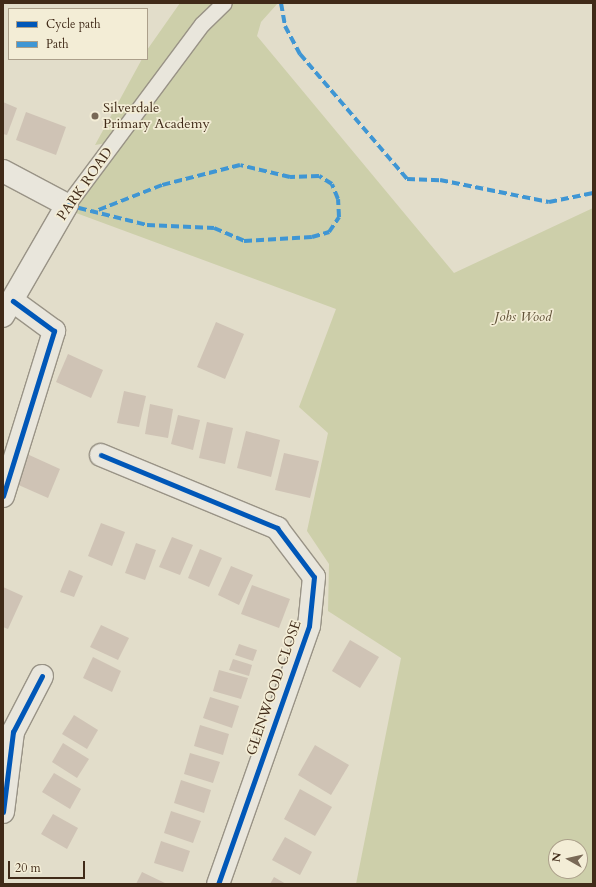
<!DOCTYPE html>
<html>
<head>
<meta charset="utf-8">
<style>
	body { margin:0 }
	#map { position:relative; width:596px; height:887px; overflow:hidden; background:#e2ddca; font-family:Cardo,serif }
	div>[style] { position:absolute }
	.green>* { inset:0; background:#cdcfaa }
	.building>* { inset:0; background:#cfc3b5 }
	.roads { filter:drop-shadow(1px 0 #999386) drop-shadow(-1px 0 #999386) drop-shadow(0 1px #999386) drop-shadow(0 -1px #999386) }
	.lane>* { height:15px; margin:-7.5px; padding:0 7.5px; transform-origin:7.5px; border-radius:7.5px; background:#e9e6dc }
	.street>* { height:22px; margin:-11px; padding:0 11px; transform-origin:11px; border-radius:11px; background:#e9e6dc }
	.quiet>* { height:4px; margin-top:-2px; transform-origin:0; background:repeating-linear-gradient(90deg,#3f96d4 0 8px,transparent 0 12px) }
	.cycleway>* { height:5px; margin:-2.5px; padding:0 2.5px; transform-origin:2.5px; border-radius:2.5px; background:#0057b8 }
	.dots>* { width:11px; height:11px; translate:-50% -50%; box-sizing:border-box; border:2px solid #f3edd6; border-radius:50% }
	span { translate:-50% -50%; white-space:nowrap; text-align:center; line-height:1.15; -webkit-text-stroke:3.5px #f3edd6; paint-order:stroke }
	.poi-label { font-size:14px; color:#402a18 }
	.left { translate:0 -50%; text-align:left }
	.street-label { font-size:14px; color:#402a18 }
	.park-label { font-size:14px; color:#5f5036; font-style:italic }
	.frame { position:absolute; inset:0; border:4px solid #402a18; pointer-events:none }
	.legend { position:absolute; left:8px; top:8px; width:140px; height:52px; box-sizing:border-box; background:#f3edd6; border:1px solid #ab9f8a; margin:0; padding:5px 7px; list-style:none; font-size:12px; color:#402a18 }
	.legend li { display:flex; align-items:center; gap:8px; height:20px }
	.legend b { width:20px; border:1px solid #ab9f8a }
	.north { position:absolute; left:548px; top:839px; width:40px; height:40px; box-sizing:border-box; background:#f3edd6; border:1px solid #ab9f8a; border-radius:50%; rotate:278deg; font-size:11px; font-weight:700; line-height:16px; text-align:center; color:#402a18 }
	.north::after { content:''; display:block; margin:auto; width:14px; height:18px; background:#796956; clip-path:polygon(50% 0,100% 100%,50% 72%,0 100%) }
	.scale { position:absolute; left:8px; top:861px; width:77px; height:18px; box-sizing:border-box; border:2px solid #402a18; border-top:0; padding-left:5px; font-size:12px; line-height:14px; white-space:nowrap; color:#402a18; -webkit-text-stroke:3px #f3edd6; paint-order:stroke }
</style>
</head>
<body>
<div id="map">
	<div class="green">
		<div style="clip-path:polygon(evenodd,180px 3px,278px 3px,261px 22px,257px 36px,454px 273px,593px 208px,593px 884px,356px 884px,401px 658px,328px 611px,329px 564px,307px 531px,328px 433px,299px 407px,336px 309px,68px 210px,125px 140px,95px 145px,142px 59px,147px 59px,147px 50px,180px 3px,556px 847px,580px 847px,580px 871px,556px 871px,556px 847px)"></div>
	</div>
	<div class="building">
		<div style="clip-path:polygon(3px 102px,17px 108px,7px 135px,3px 134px)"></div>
		<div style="clip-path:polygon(26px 112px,66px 127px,56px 155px,16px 140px)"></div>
		<div style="clip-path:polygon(216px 322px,244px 334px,225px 379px,197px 367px)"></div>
		<div style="clip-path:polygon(68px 354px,103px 370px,91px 398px,56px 382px)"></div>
		<div style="clip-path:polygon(124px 391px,146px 396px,139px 427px,117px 423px)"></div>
		<div style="clip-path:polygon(150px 404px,173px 409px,168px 438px,145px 434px)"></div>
		<div style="clip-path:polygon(178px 415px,200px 420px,193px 450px,171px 444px)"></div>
		<div style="clip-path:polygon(207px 422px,233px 428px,225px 464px,199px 458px)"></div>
		<div style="clip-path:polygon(246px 431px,280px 440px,271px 477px,237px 468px)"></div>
		<div style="clip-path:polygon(284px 453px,319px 461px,310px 498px,275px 490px)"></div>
		<div style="clip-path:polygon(27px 454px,60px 469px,48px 498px,14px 483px)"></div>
		<div style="clip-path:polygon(101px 523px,125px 532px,112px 566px,88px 556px)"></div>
		<div style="clip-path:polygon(172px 537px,193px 545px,180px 575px,159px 567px)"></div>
		<div style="clip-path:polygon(136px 543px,156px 550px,145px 580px,125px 573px)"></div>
		<div style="clip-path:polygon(200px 549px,222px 558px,209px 587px,188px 578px)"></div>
		<div style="clip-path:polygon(231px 566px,253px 575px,239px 605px,218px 595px)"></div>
		<div style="clip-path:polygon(69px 570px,83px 576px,74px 597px,60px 592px)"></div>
		<div style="clip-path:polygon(252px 585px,290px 599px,279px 628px,241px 614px)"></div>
		<div style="clip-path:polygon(3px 587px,23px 596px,8px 629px,3px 627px)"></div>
		<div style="clip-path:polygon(101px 625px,129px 638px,118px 660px,90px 647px)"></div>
		<div style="clip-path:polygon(350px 640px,379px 657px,360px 688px,332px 671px)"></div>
		<div style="clip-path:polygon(239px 644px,257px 650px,253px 661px,235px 655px)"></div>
		<div style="clip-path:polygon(93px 657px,121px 671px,112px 692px,83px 678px)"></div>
		<div style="clip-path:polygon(233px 659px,252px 665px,249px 676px,229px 670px)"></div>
		<div style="clip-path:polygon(219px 670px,248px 678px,241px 699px,213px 691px)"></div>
		<div style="clip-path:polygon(210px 697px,239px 706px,232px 728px,203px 718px)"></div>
		<div style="clip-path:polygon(74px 715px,98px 730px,87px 749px,62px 734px)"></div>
		<div style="clip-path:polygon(200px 725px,229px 734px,223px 755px,194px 746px)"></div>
		<div style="clip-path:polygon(63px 743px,89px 759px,77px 778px,52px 762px)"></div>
		<div style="clip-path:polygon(315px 745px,349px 765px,331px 795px,298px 775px)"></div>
		<div style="clip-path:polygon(190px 753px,220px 762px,213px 783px,184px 774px)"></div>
		<div style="clip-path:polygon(54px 773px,81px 789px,70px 809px,42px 792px)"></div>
		<div style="clip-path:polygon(181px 780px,211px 790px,204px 813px,174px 803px)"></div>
		<div style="clip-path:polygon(300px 789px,332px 807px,315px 836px,284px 819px)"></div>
		<div style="clip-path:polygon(171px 811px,201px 821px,193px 843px,164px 833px)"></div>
		<div style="clip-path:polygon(53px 814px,78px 828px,67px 849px,41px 834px)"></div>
		<div style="clip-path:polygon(285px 837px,312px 852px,300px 875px,272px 860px)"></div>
		<div style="clip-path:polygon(161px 841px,190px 851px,183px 872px,154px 863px)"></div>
		<div style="clip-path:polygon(142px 872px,167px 884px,136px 884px)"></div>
		<div style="clip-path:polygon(274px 877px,286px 884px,270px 884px)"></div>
	</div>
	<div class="roads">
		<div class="lane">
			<div style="left:67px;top:205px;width:226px;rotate:-53.3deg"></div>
			<div style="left:202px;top:24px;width:30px;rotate:-44deg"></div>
		</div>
		<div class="street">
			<div style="left:3px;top:171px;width:72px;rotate:28deg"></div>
			<div style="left:67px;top:205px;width:128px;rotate:120deg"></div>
			<div style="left:101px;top:455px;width:191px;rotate:22.5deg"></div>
			<div style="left:277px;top:528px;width:61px;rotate:52.9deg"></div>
			<div style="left:314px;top:577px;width:49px;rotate:95.8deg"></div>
			<div style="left:309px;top:626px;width:274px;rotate:109.4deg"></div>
			<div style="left:3px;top:496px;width:173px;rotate:-72.8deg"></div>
			<div style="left:54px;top:331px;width:51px;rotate:-143.8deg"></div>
			<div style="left:3px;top:812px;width:81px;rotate:-82.9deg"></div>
			<div style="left:13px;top:732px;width:63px;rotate:-62.6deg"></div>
		</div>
	</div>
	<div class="quiet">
		<div style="left:281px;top:3px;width:23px;rotate:80deg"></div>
		<div style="left:285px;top:26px;width:32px;rotate:62deg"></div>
		<div style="left:300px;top:54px;width:165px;rotate:49.4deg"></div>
		<div style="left:407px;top:179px;width:33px;rotate:2deg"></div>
		<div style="left:440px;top:180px;width:111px;rotate:11.4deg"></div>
		<div style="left:549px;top:202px;width:45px;rotate:-11.6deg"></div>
		<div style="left:67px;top:205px;width:82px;rotate:14deg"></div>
		<div style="left:147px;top:225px;width:67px;rotate:2.6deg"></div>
		<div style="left:214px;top:228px;width:33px;rotate:23deg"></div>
		<div style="left:244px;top:241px;width:68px;rotate:-3.4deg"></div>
		<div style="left:312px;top:237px;width:18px;rotate:-16deg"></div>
		<div style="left:329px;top:232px;width:18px;rotate:-56deg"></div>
		<div style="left:339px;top:217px;width:18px;rotate:-93deg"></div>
		<div style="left:338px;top:199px;width:16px;rotate:-112deg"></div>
		<div style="left:332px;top:184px;width:15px;rotate:-148deg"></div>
		<div style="left:319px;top:176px;width:29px;rotate:178deg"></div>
		<div style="left:290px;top:177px;width:51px;rotate:-166.5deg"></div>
		<div style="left:240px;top:165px;width:81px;rotate:165.6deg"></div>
		<div style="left:162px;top:185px;width:74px;rotate:158.6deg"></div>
	</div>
	<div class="cycleway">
		<div style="left:101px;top:455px;width:191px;rotate:22.5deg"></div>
		<div style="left:277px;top:528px;width:61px;rotate:52.9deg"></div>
		<div style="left:314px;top:577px;width:49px;rotate:95.8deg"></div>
		<div style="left:309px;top:626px;width:274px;rotate:109.4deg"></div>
		<div style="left:3px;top:496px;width:173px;rotate:-72.8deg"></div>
		<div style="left:54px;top:331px;width:51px;rotate:-143.8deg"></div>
		<div style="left:3px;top:812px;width:81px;rotate:-82.9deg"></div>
		<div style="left:13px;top:732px;width:63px;rotate:-62.6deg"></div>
	</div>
	<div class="dots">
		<div style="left:95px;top:116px;background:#796956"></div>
	</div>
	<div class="poi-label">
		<span class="left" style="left:103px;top:116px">Silverdale<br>Primary Academy</span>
	</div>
	<div class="street-label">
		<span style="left:85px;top:184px;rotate:-55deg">PARK ROAD</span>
		<span style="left:274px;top:688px;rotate:-71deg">GLENWOOD CLOSE</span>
	</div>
	<div class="park-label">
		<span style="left:523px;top:317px">Jobs Wood</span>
	</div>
	<div class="frame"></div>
	<ul class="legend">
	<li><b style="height:5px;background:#0057b8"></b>Cycle path</li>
	<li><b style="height:5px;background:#3f96d4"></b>Path</li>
	</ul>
	<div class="north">N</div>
	<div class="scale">20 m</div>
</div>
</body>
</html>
